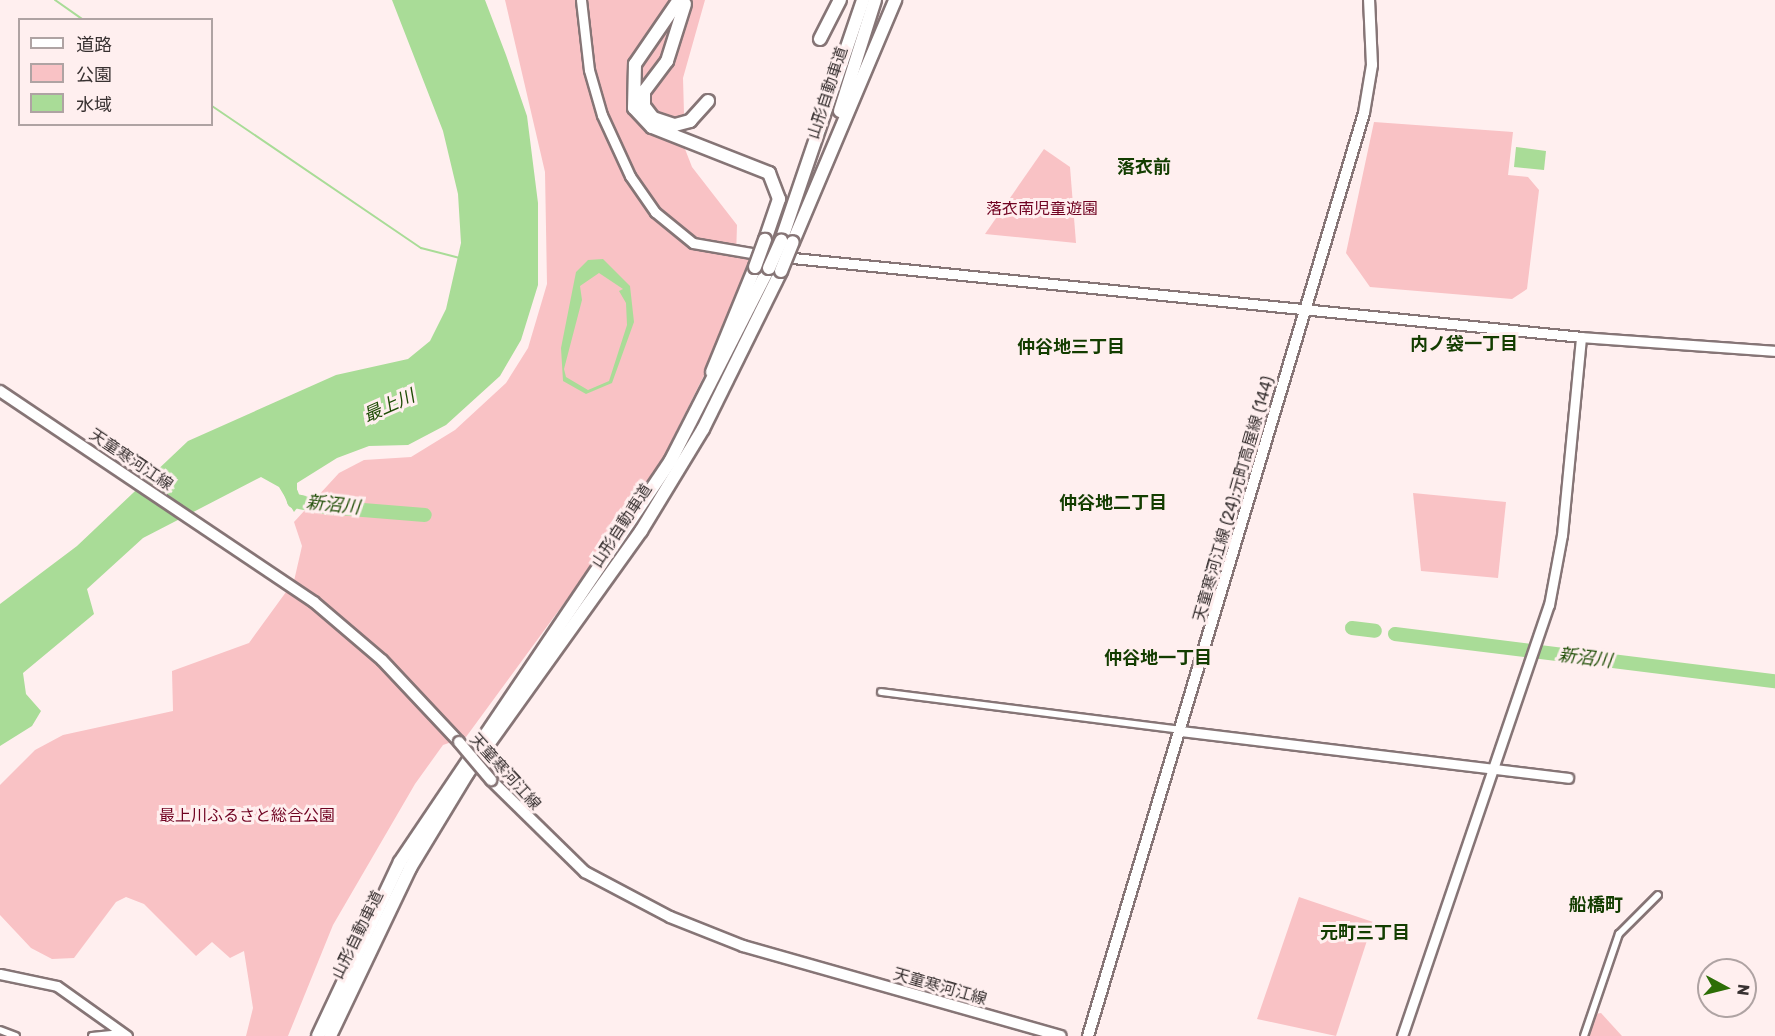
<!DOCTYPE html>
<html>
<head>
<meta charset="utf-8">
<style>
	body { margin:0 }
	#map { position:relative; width:1775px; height:1036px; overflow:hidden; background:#ffefef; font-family:Rubik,"Noto Sans JP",sans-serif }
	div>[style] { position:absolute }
	.green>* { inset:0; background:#f9c2c5 }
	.water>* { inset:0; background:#a9dc97 }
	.stream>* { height:2px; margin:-1px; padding:0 1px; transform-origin:1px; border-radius:1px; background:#a9dc97 }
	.river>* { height:14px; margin:-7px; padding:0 7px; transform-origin:7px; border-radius:7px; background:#a9dc97 }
	.roads { filter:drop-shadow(2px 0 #867576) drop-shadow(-2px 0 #867576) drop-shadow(0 2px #867576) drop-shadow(0 -2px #867576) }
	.street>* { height:6px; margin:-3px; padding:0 3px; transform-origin:3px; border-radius:3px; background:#fff }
	.secondary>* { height:9px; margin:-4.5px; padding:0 4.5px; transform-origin:4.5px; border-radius:4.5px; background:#fff }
	.primary>* { height:10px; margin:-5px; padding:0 5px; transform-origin:5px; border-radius:5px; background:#fff }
	.highway>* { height:12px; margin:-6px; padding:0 6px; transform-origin:6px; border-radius:6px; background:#fff }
	.bridges { filter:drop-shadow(2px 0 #867576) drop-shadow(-2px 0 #867576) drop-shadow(0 2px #867576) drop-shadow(0 -2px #867576) }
	.primary-bridge>* { height:10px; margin:-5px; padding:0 5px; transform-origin:5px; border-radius:5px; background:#fff }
	.highway-bridge>* { height:12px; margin:-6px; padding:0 6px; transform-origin:6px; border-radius:6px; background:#fff }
	span { translate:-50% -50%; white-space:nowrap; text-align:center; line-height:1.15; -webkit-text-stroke:6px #ffefef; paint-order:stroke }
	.street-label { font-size:16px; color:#383131 }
	.park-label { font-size:16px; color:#700322 }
	.neighbourhood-label { font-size:18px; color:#133d00; font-weight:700 }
	.water-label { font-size:18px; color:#1e4d05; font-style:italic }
	.legend { position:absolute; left:18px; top:18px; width:195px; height:108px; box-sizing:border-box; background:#ffefef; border:2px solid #afa3a3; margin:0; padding:8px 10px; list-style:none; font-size:18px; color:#383131 }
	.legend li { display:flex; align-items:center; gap:12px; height:30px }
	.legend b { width:30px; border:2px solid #afa3a3 }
	.north { position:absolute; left:1697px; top:958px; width:60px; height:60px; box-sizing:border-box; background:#ffefef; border:2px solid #afa3a3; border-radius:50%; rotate:97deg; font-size:16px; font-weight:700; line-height:24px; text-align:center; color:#383131 }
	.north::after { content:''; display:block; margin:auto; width:21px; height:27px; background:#2d6e06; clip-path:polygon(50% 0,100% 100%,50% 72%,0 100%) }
</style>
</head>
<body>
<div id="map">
	<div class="green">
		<div style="clip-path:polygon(505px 0,705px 0,683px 78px,685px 149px,692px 167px,737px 225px,736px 257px,751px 260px,723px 337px,647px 490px,466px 737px,443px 745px,415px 784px,333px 925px,288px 1036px,246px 1036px,253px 1008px,244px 951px,230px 958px,212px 942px,196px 956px,144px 904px,126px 897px,116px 902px,74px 958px,52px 959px,31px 948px,0 915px,0 785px,35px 750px,63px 735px,173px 711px,172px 671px,249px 643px,294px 581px,302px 546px,294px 522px,339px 473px,364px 460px,411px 457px,455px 430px,506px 383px,528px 348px,547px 284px,545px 172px)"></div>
		<div style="clip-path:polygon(1374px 122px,1513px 132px,1508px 175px,1528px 177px,1539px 190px,1527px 289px,1512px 299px,1370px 287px,1346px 253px)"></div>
		<div style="clip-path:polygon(1044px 149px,1070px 167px,1076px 243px,985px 234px)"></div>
		<div style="clip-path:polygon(1413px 493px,1506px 502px,1498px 578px,1421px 571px)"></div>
		<div style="clip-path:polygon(1299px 897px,1373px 922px,1336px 1036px,1257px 1019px)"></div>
		<div style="clip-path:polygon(1601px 1013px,1622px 1036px,1588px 1036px,1595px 1014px)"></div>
	</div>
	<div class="water">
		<div style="clip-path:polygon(392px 0,485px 0,506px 55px,527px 116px,538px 203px,538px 285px,521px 340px,500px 376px,446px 425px,408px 445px,369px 446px,337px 458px,297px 483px,297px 494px,306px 496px,294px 512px,279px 487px,261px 477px,143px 538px,87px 589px,94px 614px,23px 673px,26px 694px,41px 711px,32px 726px,0 746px,0 604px,77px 546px,188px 441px,336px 375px,408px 359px,430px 341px,446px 309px,461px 243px,458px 194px,443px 131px)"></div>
		<div style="clip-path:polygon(1516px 147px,1546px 151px,1544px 170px,1514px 167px)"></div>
		<div style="clip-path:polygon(evenodd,603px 259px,630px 286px,634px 322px,612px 383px,586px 394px,563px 381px,561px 348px,576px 272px,588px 260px,603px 259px,599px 273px,623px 289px,619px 291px,626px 303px,627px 325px,609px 381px,588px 390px,566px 377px,564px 369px,582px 300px,580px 286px,599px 273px)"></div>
	</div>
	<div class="stream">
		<div style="left:55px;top:0;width:35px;rotate:35deg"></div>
		<div style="left:212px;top:106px;width:253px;rotate:34.2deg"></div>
		<div style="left:421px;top:248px;width:40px;rotate:14.4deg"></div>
	</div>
	<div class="river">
		<div style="left:291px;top:493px;width:9px;rotate:69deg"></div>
		<div style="left:294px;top:501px;width:33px;rotate:11deg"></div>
		<div style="left:326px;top:507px;width:99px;rotate:4.6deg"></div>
		<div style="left:1352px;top:628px;width:23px;rotate:7deg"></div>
		<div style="left:1395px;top:634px;width:383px;rotate:7.1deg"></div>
	</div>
	<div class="roads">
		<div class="street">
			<div style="left:881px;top:692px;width:302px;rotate:7.2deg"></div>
			<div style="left:0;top:1030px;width:17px;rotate:21deg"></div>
			<div style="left:92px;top:1036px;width:27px;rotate:-6deg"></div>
			<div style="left:1584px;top:1036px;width:108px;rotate:-71.1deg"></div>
			<div style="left:1619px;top:934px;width:55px;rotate:-45deg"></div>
		</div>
		<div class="secondary">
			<div style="left:581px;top:0;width:70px;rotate:83.5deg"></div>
			<div style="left:589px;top:70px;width:47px;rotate:73.9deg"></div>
			<div style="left:602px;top:115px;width:67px;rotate:65.3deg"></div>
			<div style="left:630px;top:176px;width:44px;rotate:55.2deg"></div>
			<div style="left:655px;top:212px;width:49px;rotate:39.2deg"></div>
			<div style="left:693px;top:243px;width:71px;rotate:9.7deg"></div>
			<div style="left:783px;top:257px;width:802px;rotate:5.72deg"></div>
			<div style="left:1581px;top:337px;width:195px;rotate:4.1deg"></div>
			<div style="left:1181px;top:731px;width:390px;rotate:6.9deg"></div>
			<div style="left:0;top:974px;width:58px;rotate:11.9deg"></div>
			<div style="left:57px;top:986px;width:86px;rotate:35.5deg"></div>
			<div style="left:1402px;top:1036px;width:455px;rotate:-71.2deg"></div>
			<div style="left:1549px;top:605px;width:71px;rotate:-79.5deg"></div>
			<div style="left:1562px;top:535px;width:199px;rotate:-84.5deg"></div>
		</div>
		<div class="primary">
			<div style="left:0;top:391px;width:378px;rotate:33.9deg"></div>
			<div style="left:314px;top:602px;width:89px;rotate:40.5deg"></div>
			<div style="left:382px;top:660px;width:112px;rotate:46.8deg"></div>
			<div style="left:491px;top:780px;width:132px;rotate:44.4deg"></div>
			<div style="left:585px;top:872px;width:96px;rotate:27.9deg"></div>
			<div style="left:670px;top:917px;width:79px;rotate:21.7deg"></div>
			<div style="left:743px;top:946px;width:330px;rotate:15.8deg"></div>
			<div style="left:1088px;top:1036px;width:963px;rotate:-73.35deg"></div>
			<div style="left:1364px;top:113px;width:49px;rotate:-80.5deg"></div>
			<div style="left:1372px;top:65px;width:65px;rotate:-92.6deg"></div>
		</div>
		<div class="highway">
			<div style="left:679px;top:0;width:78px;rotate:124.5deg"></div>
			<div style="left:635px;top:64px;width:44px;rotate:91.3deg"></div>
			<div style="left:634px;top:108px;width:26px;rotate:47deg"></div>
			<div style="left:652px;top:127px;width:126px;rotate:21.5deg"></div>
			<div style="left:769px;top:173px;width:28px;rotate:69deg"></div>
			<div style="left:779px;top:199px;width:43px;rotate:108.9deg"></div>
			<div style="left:685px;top:4px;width:60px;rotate:107.5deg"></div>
			<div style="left:667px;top:61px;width:38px;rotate:127deg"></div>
			<div style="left:644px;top:91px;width:15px;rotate:90deg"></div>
			<div style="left:644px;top:106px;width:15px;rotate:53deg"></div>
			<div style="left:653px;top:118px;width:23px;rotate:18deg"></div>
			<div style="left:675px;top:125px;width:16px;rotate:-15deg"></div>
			<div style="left:690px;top:121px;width:27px;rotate:-48deg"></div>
			<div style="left:820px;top:39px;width:44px;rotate:-62.9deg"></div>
			<div style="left:840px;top:111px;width:116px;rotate:-72.5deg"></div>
			<div style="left:781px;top:241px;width:255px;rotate:-71.2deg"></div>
			<div style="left:793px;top:242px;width:263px;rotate:-67.1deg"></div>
			<div style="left:712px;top:372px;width:113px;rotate:-67.7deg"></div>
			<div style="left:318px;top:1036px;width:192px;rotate:-64.8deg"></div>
			<div style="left:400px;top:862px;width:485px;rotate:-56deg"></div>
			<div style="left:671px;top:460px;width:216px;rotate:-63deg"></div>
			<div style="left:330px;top:1036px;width:186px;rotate:-64.5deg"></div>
			<div style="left:410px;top:868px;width:110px;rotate:-58.8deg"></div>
			<div style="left:467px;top:774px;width:299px;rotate:-54.4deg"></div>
			<div style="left:641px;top:531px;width:119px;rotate:-58.7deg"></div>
			<div style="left:703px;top:429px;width:176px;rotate:-63.7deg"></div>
		</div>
	</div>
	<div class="bridges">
		<div class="primary-bridge">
			<div style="left:459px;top:742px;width:50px;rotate:49.9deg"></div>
		</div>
		<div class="highway-bridge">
			<div style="left:755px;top:267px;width:29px;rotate:-70deg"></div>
			<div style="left:769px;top:268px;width:30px;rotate:-66deg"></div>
			<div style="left:781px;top:271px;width:31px;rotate:-68deg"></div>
		</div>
	</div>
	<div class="street-label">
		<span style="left:828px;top:93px;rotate:-72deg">山形自動車道</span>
		<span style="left:131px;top:460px;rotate:34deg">天童寒河江線</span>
		<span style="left:1234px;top:499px;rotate:-74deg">天童寒河江線 (24);元町高屋線 (144)</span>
		<span style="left:622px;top:526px;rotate:-57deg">山形自動車道</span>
		<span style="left:505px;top:772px;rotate:48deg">天童寒河江線</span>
		<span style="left:358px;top:935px;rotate:-64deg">山形自動車道</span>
		<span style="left:940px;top:987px;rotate:16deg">天童寒河江線</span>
	</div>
	<div class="park-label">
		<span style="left:1042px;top:209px">落衣南児童遊園</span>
		<span style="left:247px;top:816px">最上川ふるさと総合公園</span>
	</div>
	<div class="neighbourhood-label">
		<span style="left:1144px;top:167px">落衣前</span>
		<span style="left:1464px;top:344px">内ノ袋一丁目</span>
		<span style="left:1071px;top:347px">仲谷地三丁目</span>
		<span style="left:1113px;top:503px">仲谷地二丁目</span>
		<span style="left:1158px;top:658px">仲谷地一丁目</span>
		<span style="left:1596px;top:905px">船橋町</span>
		<span style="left:1365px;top:933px">元町三丁目</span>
	</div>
	<div class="water-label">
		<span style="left:389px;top:406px;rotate:-24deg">最上川</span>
		<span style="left:333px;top:505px;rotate:6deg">新沼川</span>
		<span style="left:1585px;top:658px;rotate:7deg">新沼川</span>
	</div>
	<ul class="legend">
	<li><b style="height:8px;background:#fff"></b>道路</li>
	<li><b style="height:16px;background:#f9c2c5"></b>公園</li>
	<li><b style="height:16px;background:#a9dc97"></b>水域</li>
	</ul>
	<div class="north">N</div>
</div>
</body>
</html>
